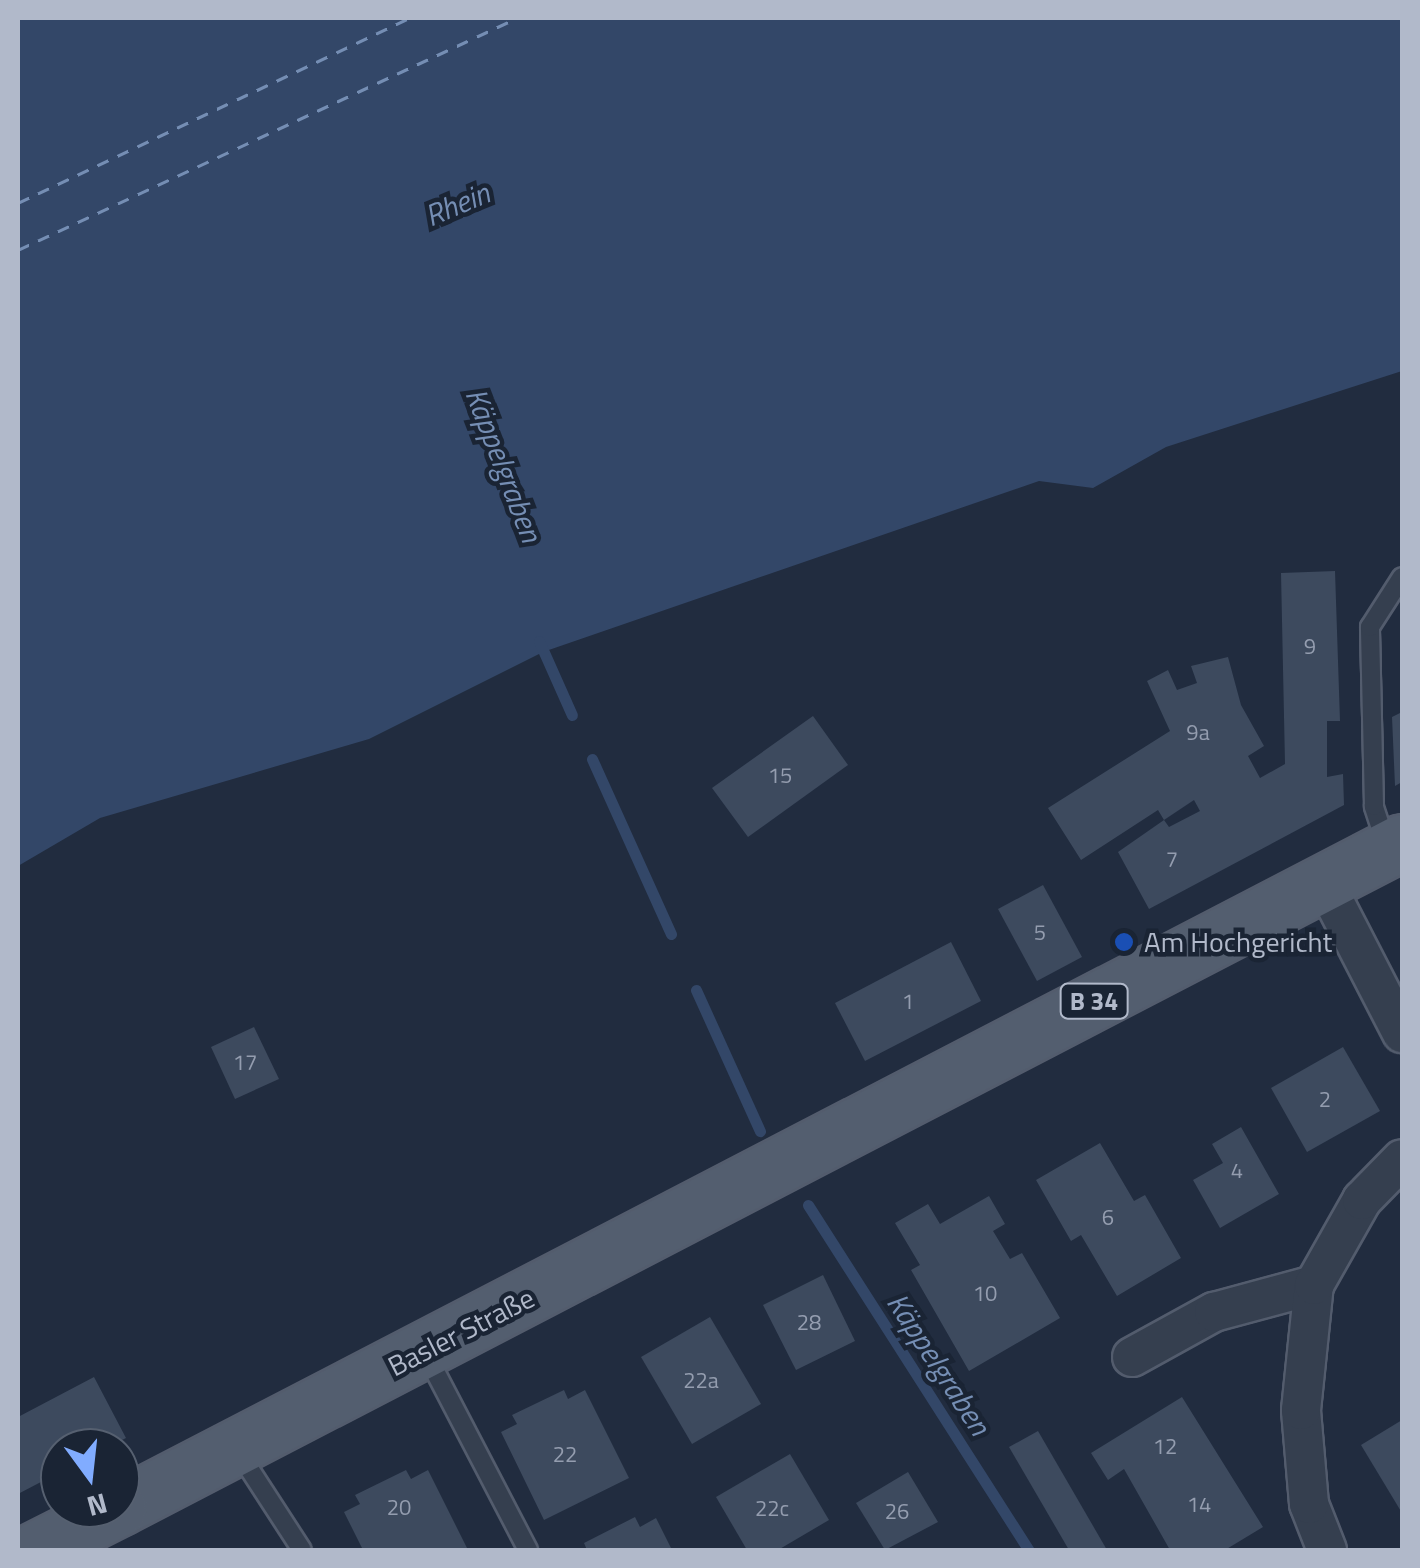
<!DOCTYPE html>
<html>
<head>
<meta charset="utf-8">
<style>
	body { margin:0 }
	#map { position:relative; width:1420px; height:1568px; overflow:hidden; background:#212c3f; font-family:"Titillium Web",sans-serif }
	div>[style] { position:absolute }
	.water>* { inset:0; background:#334768 }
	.stream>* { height:11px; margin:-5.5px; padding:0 5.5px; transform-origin:5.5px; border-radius:5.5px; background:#334768 }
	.ferry>* { height:2.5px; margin-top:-1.25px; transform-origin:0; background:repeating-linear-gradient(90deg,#758eb4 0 12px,transparent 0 22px) }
	.building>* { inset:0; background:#3d4a5e }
	.roads { filter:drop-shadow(2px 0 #535c6d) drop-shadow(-2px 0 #535c6d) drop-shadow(0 2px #535c6d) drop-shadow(0 -2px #535c6d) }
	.lane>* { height:18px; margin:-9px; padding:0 9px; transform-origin:9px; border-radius:9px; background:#353f4f }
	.street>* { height:38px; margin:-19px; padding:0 19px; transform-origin:19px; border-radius:19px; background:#353f4f }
	.primary>* { height:55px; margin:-27.5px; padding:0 27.5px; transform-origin:27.5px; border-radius:27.5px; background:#535e6f }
	.dots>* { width:28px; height:28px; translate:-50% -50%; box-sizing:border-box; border:5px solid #1a2434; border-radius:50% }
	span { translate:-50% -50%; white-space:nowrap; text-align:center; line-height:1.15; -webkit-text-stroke:9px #1a2434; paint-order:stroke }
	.number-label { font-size:22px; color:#949daf }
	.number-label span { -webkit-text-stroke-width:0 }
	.shield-label span { padding:2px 8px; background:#1a2434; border:2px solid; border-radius:8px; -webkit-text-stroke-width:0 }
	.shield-label { font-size:25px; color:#b1b9ca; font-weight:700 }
	.poi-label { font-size:28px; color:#b1b9ca }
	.left { translate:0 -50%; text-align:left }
	.street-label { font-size:28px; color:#b1b9ca }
	.water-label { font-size:30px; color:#758eb4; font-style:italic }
	.frame { position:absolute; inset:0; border:20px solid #b1b9ca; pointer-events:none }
	.north { position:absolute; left:40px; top:1428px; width:100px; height:100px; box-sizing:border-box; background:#1a2434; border:2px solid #566070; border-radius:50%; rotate:165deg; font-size:28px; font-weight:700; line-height:40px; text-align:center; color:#b1b9ca }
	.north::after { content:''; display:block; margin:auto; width:35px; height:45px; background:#81acff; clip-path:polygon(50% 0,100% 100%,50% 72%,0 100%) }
</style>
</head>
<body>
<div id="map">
	<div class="water">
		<div style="clip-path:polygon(18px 18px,1402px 18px,1402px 371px,1166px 447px,1093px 488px,1039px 481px,543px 652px,369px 739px,100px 818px,18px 866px)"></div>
	</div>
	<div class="stream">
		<div style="left:539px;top:641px;width:81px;rotate:66deg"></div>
		<div style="left:592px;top:759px;width:192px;rotate:65.7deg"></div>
		<div style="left:696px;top:990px;width:155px;rotate:65.6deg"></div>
		<div style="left:808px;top:1205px;width:410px;rotate:57.4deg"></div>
	</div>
	<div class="ferry">
		<div style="left:18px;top:203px;width:433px;rotate:-25.3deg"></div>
		<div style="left:18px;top:250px;width:550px;rotate:-24.94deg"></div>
	</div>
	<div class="building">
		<div style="clip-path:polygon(evenodd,1335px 571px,1340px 721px,1327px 721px,1327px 777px,1343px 774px,1344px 805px,1149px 909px,1118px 852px,1164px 820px,1158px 810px,1081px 860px,1048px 808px,1170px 731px,1147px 681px,1168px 670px,1177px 690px,1197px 683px,1191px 666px,1228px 657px,1241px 705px,1264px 746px,1248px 756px,1260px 778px,1285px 764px,1281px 573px,1335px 571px,1194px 800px,1200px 811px,1169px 827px,1164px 820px,1194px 800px)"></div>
		<div style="clip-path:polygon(1402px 712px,1402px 782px,1395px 786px,1392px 717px)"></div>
		<div style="clip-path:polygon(813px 716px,848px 765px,748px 837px,712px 788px)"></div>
		<div style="clip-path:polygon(1043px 885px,1082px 957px,1037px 981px,998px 909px)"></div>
		<div style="clip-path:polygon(951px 942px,981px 1001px,865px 1061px,835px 1003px)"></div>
		<div style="clip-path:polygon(254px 1027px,279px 1079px,235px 1099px,211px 1047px)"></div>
		<div style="clip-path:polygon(1343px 1047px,1380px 1111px,1307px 1152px,1271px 1088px)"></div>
		<div style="clip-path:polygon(1241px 1127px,1279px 1194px,1220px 1228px,1193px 1180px,1223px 1163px,1212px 1144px)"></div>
		<div style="clip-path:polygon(1100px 1143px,1134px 1201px,1145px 1195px,1181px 1258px,1117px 1296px,1081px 1235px,1071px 1241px,1036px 1180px)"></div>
		<div style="clip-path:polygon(989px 1196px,1005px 1224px,993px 1231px,1010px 1259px,1022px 1253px,1060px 1318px,969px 1371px,911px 1270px,920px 1265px,895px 1223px,928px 1204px,940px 1224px)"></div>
		<div style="clip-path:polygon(823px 1275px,855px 1341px,796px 1370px,763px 1305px)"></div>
		<div style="clip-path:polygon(710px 1317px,761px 1404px,692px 1444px,641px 1357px)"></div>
		<div style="clip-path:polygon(94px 1377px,126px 1438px,106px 1448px,60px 1448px,60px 1472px,18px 1494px,18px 1417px)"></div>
		<div style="clip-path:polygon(564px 1390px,568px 1399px,585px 1390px,629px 1478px,544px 1520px,501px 1432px,517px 1424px,512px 1415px)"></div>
		<div style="clip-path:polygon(1182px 1397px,1263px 1527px,1225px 1550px,1170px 1550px,1124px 1469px,1108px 1480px,1091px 1453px)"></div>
		<div style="clip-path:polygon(1402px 1420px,1402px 1513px,1361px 1445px)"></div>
		<div style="clip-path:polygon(1038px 1431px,1107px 1550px,1069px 1550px,1009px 1447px)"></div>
		<div style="clip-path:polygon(790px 1454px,829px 1520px,778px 1550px,747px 1550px,716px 1497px)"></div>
		<div style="clip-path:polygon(406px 1470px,411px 1479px,428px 1470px,468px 1550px,363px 1550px,344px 1512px,360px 1504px,355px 1495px)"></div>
		<div style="clip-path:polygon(908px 1472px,938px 1522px,885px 1550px,856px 1503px)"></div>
		<div style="clip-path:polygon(635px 1517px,640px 1527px,656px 1518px,672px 1550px,587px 1550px,584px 1543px)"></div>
	</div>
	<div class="roads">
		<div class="lane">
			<div style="left:1386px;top:844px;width:40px;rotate:-108deg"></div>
			<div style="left:1374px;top:806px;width:179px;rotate:-91.3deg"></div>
			<div style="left:1370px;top:627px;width:59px;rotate:-57.4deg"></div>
			<div style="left:427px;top:1356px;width:219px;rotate:62.5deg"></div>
			<div style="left:237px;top:1450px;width:119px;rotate:57deg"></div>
		</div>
		<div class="street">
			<div style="left:1324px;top:882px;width:170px;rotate:62.7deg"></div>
			<div style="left:1132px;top:1357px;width:94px;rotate:-28.8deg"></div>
			<div style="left:1214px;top:1312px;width:104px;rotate:-15.1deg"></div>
			<div style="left:1327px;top:1550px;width:49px;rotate:-111.4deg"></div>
			<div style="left:1309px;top:1504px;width:94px;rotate:-94.9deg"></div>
			<div style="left:1301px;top:1410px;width:126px;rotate:-84.1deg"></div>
			<div style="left:1314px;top:1285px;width:98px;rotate:-60.5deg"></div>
			<div style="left:1362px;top:1200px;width:57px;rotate:-45.7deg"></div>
		</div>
		<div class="primary">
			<div style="left:120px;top:1507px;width:1444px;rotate:-27.42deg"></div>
			<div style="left:35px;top:1550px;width:93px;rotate:-26.8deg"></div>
		</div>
	</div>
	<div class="dots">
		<div style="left:1124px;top:942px;background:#1a4fb4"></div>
	</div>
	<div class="number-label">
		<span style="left:1310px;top:647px">9</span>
		<span style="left:1198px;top:733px">9a</span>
		<span style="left:780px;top:776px">15</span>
		<span style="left:1172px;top:860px">7</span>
		<span style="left:1040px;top:933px">5</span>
		<span style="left:908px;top:1002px">1</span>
		<span style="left:245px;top:1063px">17</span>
		<span style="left:1325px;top:1100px">2</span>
		<span style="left:1237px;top:1171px">4</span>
		<span style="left:1108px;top:1218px">6</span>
		<span style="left:985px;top:1294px">10</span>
		<span style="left:809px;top:1323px">28</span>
		<span style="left:701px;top:1381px">22a</span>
		<span style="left:1165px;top:1447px">12</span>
		<span style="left:565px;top:1455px">22</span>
		<span style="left:1199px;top:1505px">14</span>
		<span style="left:399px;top:1508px">20</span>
		<span style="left:772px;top:1509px">22c</span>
		<span style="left:897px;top:1512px">26</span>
	</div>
	<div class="shield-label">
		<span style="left:1094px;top:1001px">B 34</span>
	</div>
	<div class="poi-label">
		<span class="left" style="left:1144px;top:942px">Am Hochgericht</span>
	</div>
	<div class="street-label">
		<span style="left:461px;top:1332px;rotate:-27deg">Basler Straße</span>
	</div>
	<div class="water-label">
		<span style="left:457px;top:204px;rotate:-23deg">Rhein</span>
		<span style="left:504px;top:465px;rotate:69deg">Käppelgraben</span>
		<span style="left:939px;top:1364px;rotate:57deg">Käppelgraben</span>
	</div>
	<div class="frame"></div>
	<div class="north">N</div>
</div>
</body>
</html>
